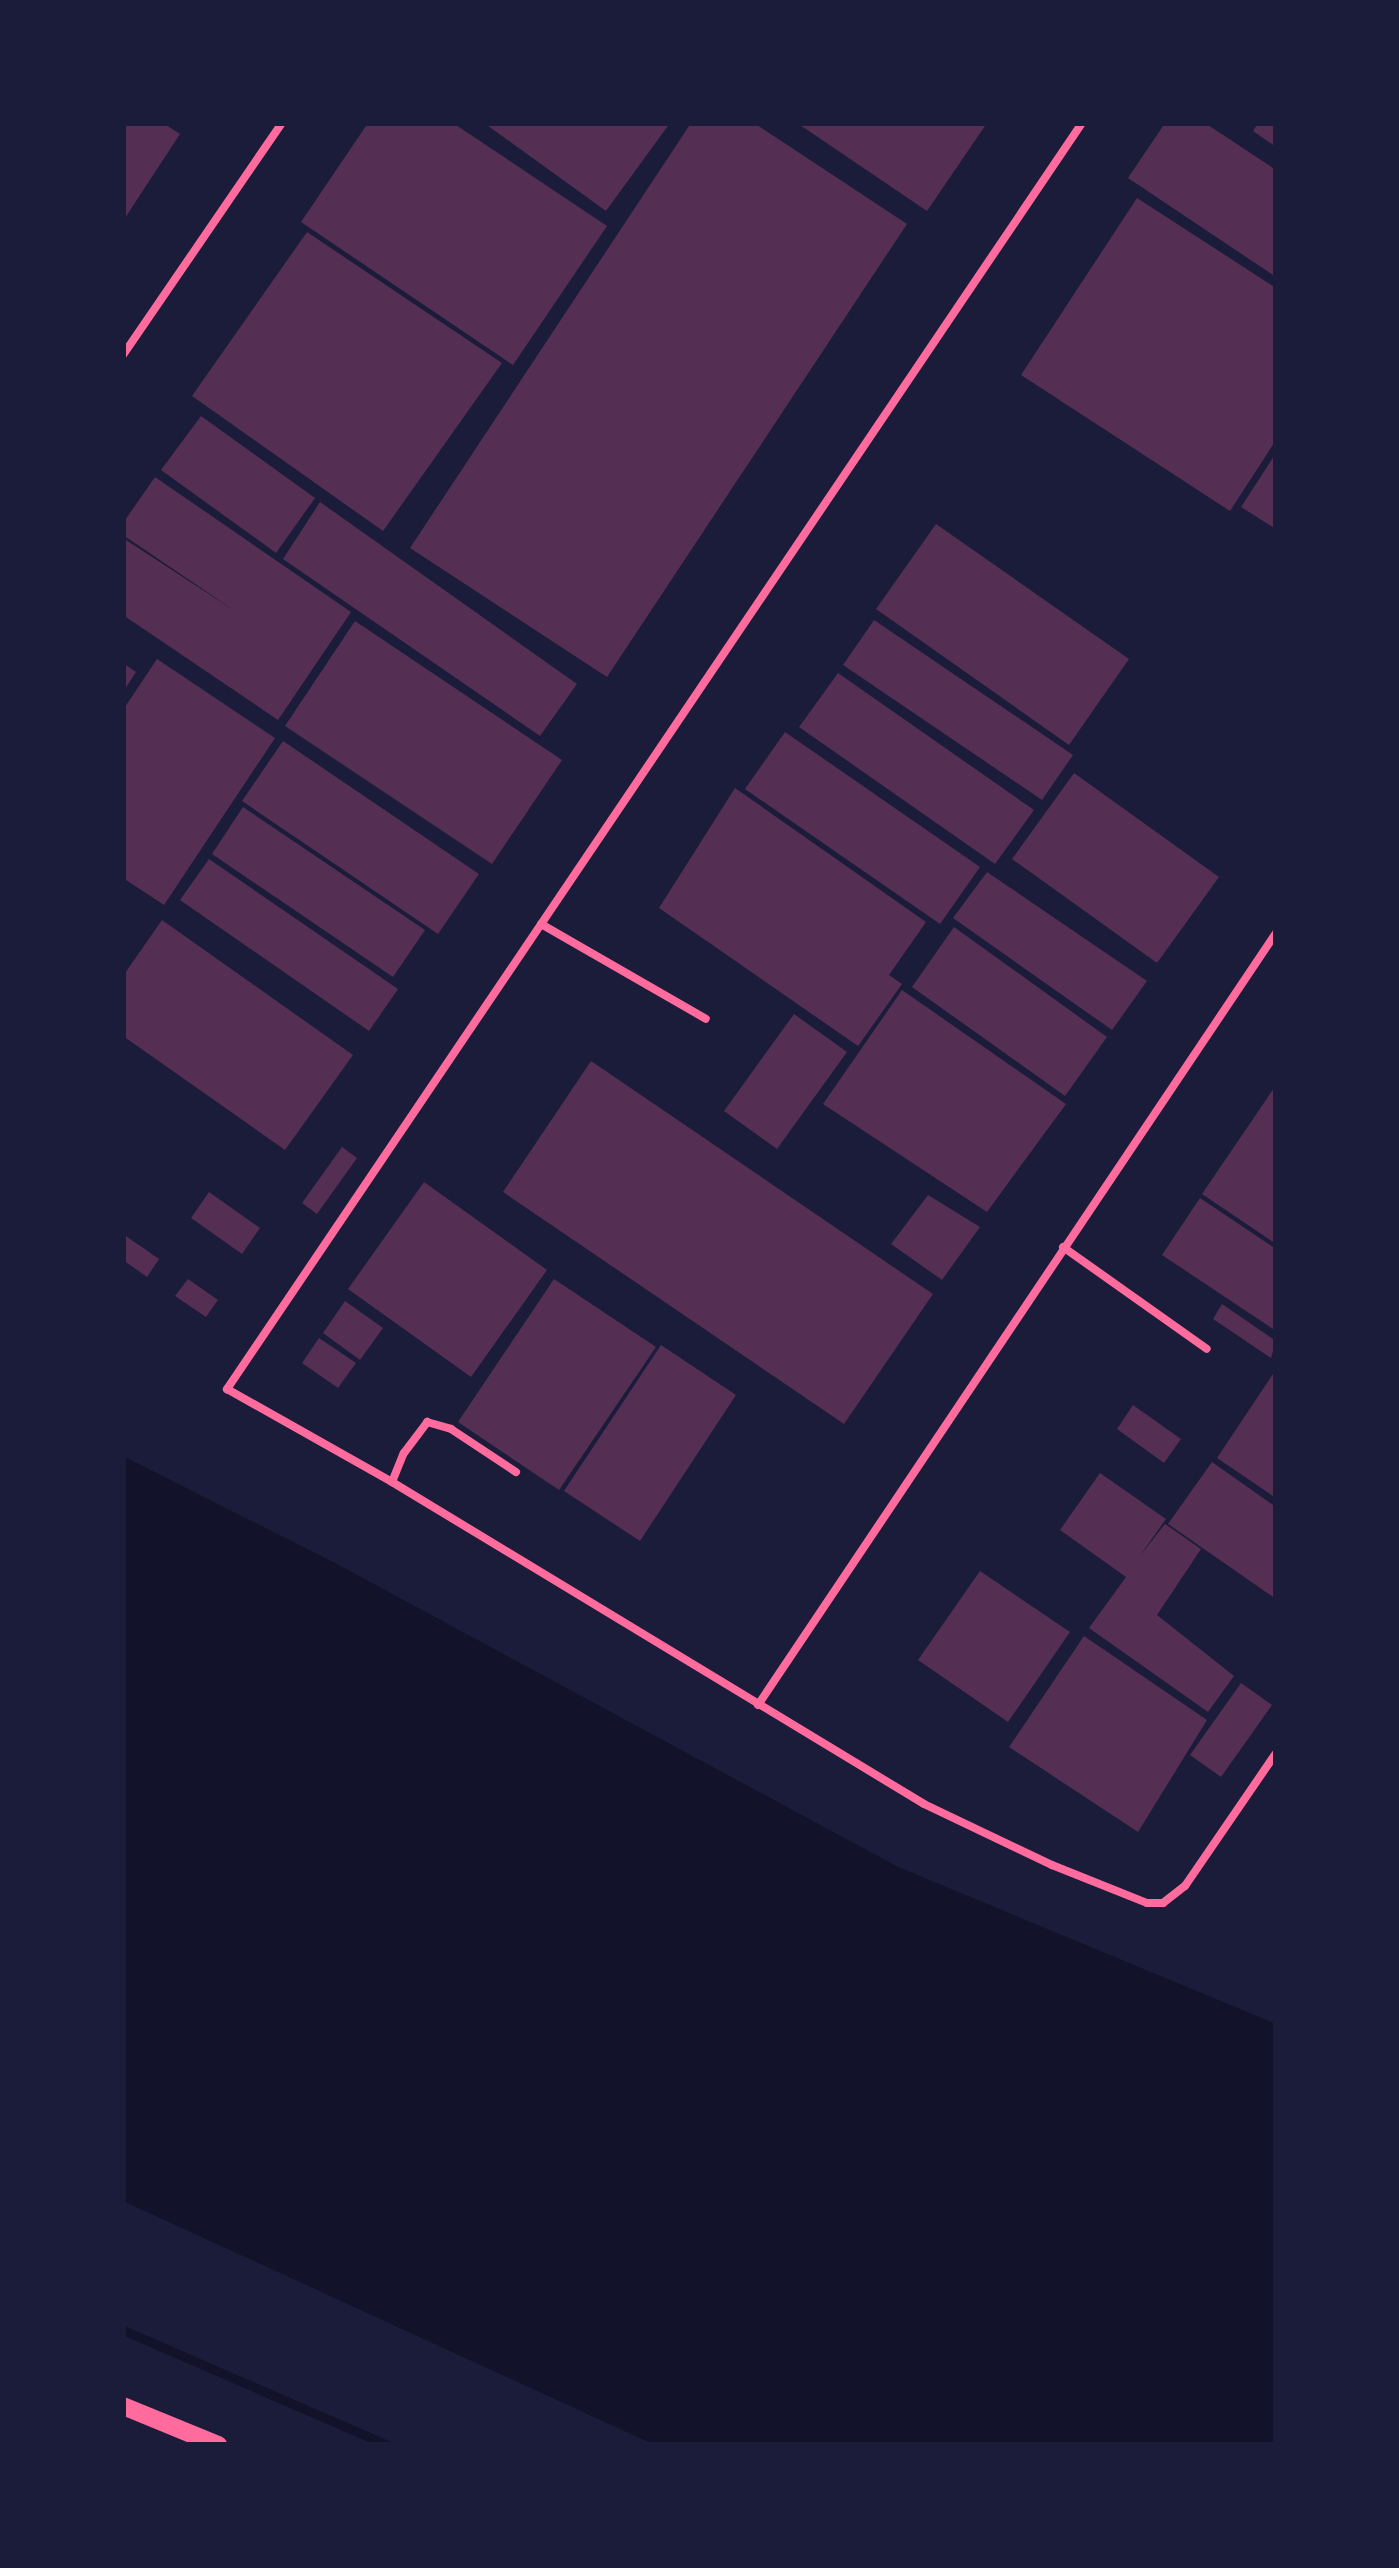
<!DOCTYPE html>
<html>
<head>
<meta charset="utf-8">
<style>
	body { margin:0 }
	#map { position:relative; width:1399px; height:2568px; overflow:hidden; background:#1b1b3a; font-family:Quicksand,sans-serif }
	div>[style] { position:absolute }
	.water>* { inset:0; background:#12122b }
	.stream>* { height:9px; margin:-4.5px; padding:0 4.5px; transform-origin:4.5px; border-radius:4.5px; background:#12122b }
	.building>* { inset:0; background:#542f53 }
	.service>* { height:8px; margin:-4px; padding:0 4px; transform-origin:4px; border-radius:4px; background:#ff6b9d }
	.tertiary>* { height:18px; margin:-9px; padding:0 9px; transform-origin:9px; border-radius:9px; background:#ff6b9d }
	span { translate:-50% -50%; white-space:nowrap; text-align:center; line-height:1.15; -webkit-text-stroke:10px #1b1b3a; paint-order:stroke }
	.frame { position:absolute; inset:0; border:126px solid #1b1b3a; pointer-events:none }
</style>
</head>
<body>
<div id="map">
	<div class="water">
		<div style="clip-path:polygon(123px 1456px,335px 1563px,898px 1867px,1276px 2024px,1276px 2445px,655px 2445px,123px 2201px)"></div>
	</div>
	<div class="stream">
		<div style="left:123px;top:2330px;width:288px;rotate:23.5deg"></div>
	</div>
	<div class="building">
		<div style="clip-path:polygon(123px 123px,163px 123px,180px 134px,123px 221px)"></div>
		<div style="clip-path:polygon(368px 123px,453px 123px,607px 226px,513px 365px,301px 222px)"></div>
		<div style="clip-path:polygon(484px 123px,670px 123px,606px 211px)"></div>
		<div style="clip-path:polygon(691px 123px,754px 123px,907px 224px,607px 677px,410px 548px)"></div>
		<div style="clip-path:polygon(797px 123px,987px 123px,927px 211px)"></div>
		<div style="clip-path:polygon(1165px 123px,1205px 123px,1276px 170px,1276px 277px,1128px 178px)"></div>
		<div style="clip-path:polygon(1258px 123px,1276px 123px,1276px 147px,1253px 131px)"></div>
		<div style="clip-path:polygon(1137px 198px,1276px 288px,1276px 440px,1230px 511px,1021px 375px)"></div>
		<div style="clip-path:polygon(307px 232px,502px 363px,383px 531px,192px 396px)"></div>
		<div style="clip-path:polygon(201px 416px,315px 498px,276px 553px,161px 470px)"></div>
		<div style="clip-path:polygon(1276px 453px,1276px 529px,1241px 507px)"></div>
		<div style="clip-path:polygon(155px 477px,351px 612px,278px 720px,123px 615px,123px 538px,238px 613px,123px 535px,123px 523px)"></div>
		<div style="clip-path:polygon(320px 502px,577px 684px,540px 736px,283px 559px)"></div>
		<div style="clip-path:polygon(936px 524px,1129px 659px,1069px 745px,876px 609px)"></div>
		<div style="clip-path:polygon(874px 620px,1073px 755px,1042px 800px,843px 665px)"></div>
		<div style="clip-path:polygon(355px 621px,562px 760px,492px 864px,285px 726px)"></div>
		<div style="clip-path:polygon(157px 659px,275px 738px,164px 905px,123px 878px,123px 710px)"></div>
		<div style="clip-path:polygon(123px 663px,136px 672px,123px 692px)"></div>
		<div style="clip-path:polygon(838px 673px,1034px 810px,995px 864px,799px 727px)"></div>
		<div style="clip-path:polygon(785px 732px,980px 867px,940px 924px,745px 789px)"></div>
		<div style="clip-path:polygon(283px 741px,479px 874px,438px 934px,242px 801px)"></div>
		<div style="clip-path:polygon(1074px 773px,1219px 877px,1157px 963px,1012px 859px)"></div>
		<div style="clip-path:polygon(735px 788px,926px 922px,889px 975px,902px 984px,858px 1046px,659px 908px)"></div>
		<div style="clip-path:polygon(243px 807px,425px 930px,393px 977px,212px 854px)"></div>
		<div style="clip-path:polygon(209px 859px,398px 989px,369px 1031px,180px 900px)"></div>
		<div style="clip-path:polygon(987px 872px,1147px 981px,1112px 1030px,953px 918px)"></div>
		<div style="clip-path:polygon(162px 920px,353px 1055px,285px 1150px,123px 1036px,123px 976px)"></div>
		<div style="clip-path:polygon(954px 927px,1107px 1037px,1065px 1096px,912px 987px)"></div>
		<div style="clip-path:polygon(902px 990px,1066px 1104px,987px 1212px,823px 1104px)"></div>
		<div style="clip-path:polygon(794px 1014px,847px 1052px,777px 1149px,724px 1111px)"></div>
		<div style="clip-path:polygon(591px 1061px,933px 1294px,844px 1424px,503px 1192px)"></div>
		<div style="clip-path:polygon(1276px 1085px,1276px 1244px,1202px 1194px)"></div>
		<div style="clip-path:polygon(342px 1147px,357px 1158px,317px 1214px,302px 1203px)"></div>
		<div style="clip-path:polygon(424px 1182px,547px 1270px,471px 1377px,348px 1289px)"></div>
		<div style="clip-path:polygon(209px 1192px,260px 1228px,242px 1254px,191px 1218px)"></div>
		<div style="clip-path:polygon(928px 1195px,980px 1227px,942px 1280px,891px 1244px)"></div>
		<div style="clip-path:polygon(1200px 1198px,1276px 1249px,1276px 1331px,1162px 1255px)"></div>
		<div style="clip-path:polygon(123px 1234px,159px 1259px,147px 1277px,123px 1260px)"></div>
		<div style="clip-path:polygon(188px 1279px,218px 1300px,206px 1317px,175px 1296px)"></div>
		<div style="clip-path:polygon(554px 1279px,656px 1347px,559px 1490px,458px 1422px)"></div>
		<div style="clip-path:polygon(345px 1301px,383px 1328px,360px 1360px,323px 1333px)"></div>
		<div style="clip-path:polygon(1222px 1304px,1276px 1341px,1271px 1358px,1213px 1319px)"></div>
		<div style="clip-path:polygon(319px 1338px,356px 1363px,338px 1388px,302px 1363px)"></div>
		<div style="clip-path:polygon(661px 1345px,736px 1395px,640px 1541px,564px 1491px)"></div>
		<div style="clip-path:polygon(1273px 1374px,1276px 1376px,1276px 1498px,1217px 1458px)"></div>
		<div style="clip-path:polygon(1133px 1405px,1181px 1439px,1164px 1463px,1117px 1429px)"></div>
		<div style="clip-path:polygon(1212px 1462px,1276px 1507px,1276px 1599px,1168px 1524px)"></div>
		<div style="clip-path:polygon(1100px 1473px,1166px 1519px,1139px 1557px,1165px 1524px,1201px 1549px,1157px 1615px,1234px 1676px,1208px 1712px,1089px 1628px,1126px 1577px,1060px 1530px)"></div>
		<div style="clip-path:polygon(980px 1571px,1070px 1632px,1008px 1722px,918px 1660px)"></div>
		<div style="clip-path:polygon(1084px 1636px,1207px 1720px,1138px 1832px,1009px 1747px)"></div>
		<div style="clip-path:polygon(1241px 1683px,1272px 1705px,1221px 1777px,1190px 1755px)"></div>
	</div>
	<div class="service">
		<div style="left:1082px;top:123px;width:1528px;rotate:124.03deg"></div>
		<div style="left:227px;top:1389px;width:189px;rotate:29.4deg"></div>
		<div style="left:392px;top:1482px;width:622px;rotate:31.18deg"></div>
		<div style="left:924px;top:1804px;width:142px;rotate:25.5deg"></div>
		<div style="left:1052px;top:1865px;width:102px;rotate:21.8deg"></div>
		<div style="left:1147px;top:1903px;width:16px"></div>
		<div style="left:1163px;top:1903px;width:28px;rotate:-38deg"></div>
		<div style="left:1185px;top:1886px;width:161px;rotate:-55.6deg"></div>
		<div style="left:123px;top:355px;width:281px;rotate:-55.6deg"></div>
		<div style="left:541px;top:924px;width:190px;rotate:29.9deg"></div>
		<div style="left:1063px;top:1247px;width:176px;rotate:35.3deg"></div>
		<div style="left:392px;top:1482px;width:31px;rotate:-68deg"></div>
		<div style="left:404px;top:1453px;width:39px;rotate:-53deg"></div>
		<div style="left:427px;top:1422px;width:25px;rotate:16deg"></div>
		<div style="left:451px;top:1429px;width:78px;rotate:33.5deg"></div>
		<div style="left:758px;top:1705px;width:930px;rotate:-56.14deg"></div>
	</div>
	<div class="tertiary">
		<div style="left:123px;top:2406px;width:103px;rotate:22.3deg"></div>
	</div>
	<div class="frame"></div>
</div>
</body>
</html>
